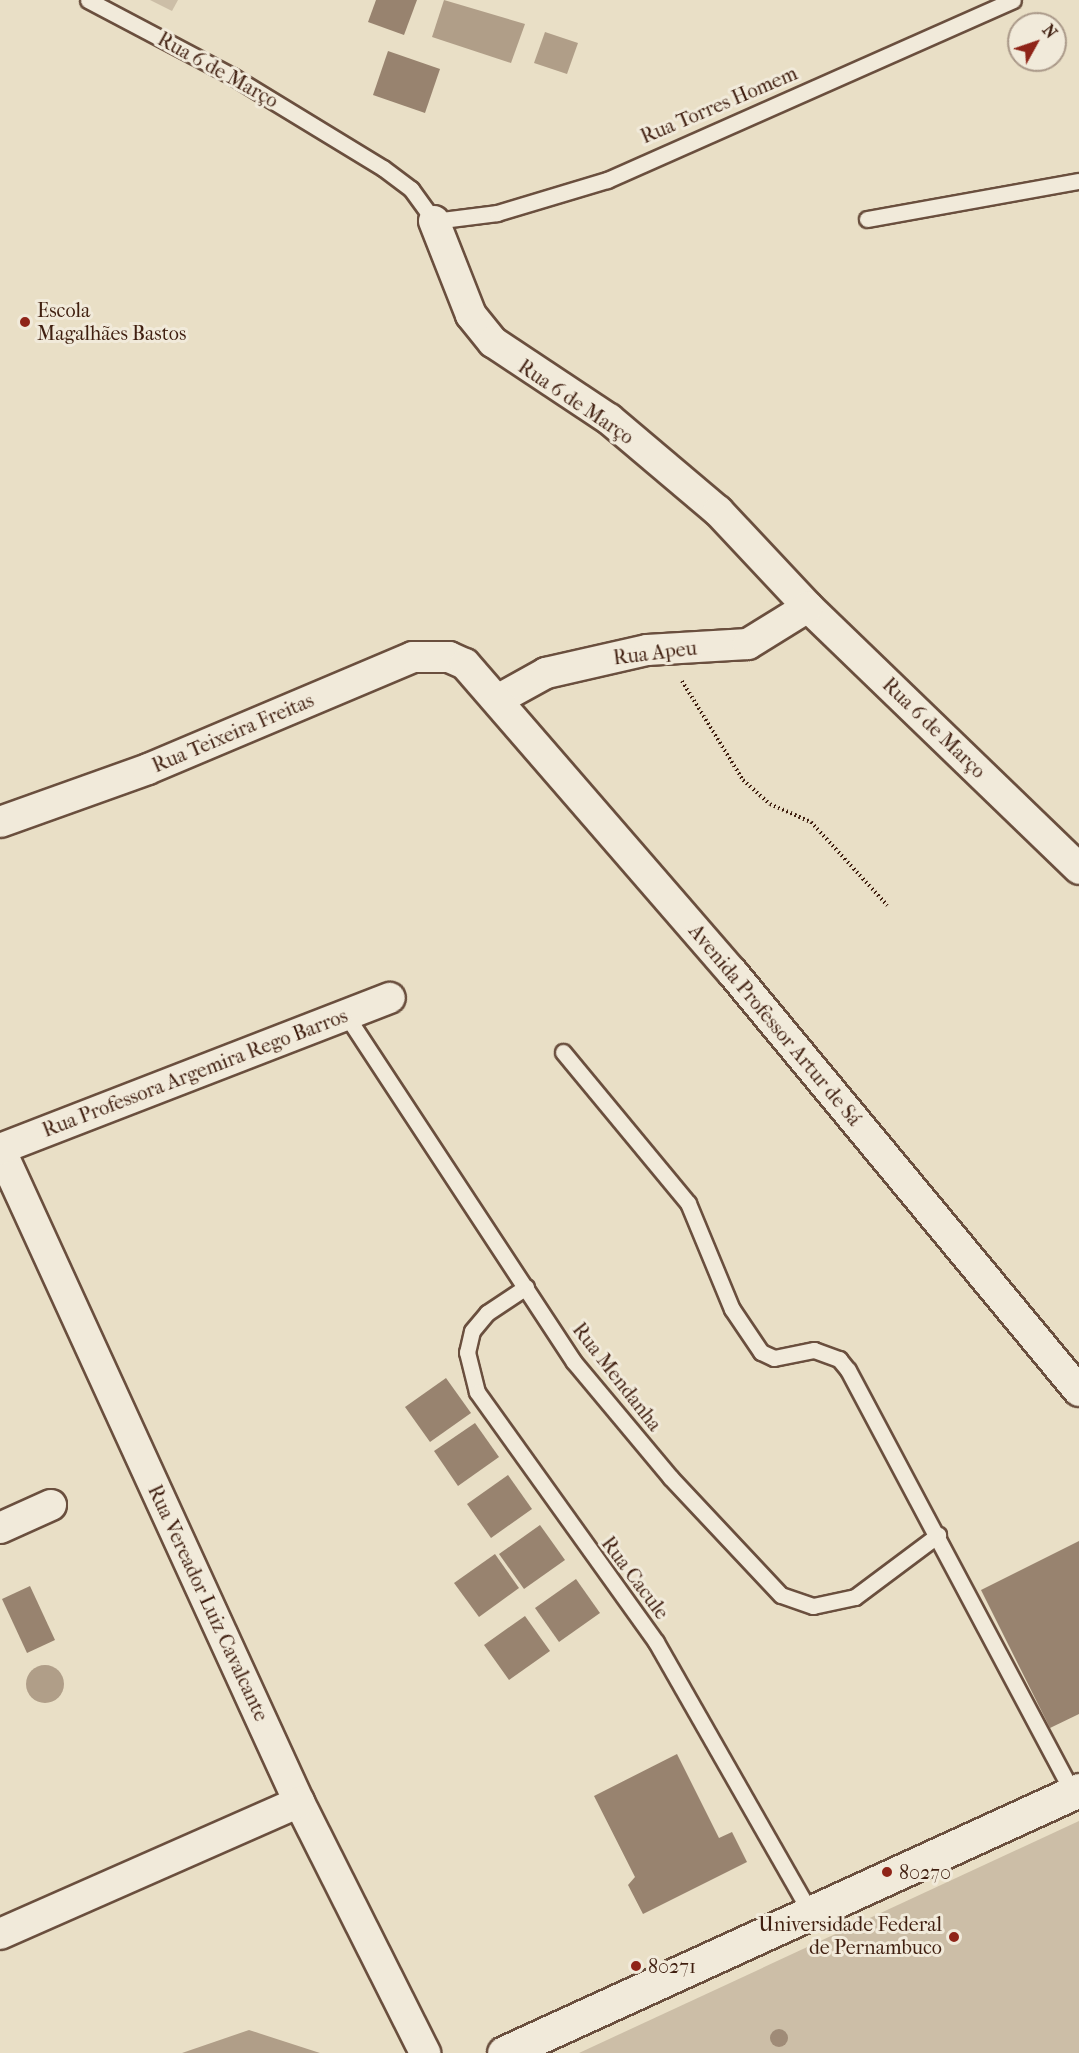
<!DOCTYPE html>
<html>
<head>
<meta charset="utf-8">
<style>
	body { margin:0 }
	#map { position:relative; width:1079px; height:2053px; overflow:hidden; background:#e9dfc6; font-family:"IM FELL French Canon",serif }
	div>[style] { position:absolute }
	.green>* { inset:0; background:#ccbea7 }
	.water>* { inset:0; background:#b09e88 }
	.round { border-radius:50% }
	.building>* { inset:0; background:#98836f }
	.path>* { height:4px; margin-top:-2px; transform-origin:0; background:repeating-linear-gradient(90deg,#401f10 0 1.5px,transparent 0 4.5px) }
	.roads { filter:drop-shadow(2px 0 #6a4f3e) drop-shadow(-2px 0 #6a4f3e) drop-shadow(0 2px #6a4f3e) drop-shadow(0 -2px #6a4f3e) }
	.lane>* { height:15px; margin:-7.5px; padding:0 7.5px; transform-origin:7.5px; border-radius:7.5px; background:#f1eada }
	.street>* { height:30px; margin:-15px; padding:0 15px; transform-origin:15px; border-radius:15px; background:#f1eada }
	.secondary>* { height:33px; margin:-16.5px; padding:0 16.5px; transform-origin:16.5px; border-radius:16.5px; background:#f1eada }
	.trees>* { width:18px; height:18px; margin:-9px; border-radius:50%; background:#9f8b77 }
	.dots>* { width:16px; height:16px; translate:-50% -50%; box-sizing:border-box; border:3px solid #f1eada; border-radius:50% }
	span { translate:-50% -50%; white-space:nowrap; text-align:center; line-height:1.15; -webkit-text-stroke:6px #f1eada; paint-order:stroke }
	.street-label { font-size:20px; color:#401f10 }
	.poi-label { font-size:20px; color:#401f10 }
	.left { translate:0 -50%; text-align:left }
	.right { translate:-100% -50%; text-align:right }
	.north { position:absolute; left:1007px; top:12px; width:60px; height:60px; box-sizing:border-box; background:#f1eada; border:2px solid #aa9989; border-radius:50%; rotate:50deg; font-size:16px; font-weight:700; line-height:24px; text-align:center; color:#401f10 }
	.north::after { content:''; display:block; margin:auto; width:21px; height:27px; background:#8f2418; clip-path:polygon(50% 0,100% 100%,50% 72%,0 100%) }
</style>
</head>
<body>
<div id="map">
	<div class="green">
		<div style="clip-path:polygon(150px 0,178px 0,172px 11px)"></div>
		<div style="clip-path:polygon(1079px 1821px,1079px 2053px,579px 2053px)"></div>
	</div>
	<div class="water">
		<div style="clip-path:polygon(444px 0,525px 24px,511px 63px,432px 37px)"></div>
		<div style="clip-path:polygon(545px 32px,578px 43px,567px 74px,534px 63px)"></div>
		<div class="round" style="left:26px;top:1665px;width:38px;height:38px"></div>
		<div style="clip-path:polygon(249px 2030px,320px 2053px,182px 2053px)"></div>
	</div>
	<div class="building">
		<div style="clip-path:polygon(376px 0,417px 0,404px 35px,368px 22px)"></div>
		<div style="clip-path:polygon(388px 51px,440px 69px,425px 113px,373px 95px)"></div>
		<div style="clip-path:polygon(446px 1378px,471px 1413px,430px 1442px,405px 1407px)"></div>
		<div style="clip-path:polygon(475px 1423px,499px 1457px,458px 1486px,434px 1451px)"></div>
		<div style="clip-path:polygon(508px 1475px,532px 1509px,491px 1538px,467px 1504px)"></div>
		<div style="clip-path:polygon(540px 1525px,565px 1560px,524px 1589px,499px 1554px)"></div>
		<div style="clip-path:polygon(1079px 1541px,1079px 1714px,1050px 1728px,981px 1590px)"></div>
		<div style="clip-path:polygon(495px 1554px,519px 1588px,479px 1617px,454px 1583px)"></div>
		<div style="clip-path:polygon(576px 1579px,600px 1613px,559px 1642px,535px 1608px)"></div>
		<div style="clip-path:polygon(30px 1586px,55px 1640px,27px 1653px,2px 1599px)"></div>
		<div style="clip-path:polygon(525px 1616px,550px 1651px,509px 1680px,484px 1645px)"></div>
		<div style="clip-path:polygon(677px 1754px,719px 1838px,732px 1832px,747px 1862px,643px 1914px,628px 1885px,635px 1877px,594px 1796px)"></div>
	</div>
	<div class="path">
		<div style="left:682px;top:681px;width:116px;rotate:58.4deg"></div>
		<div style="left:743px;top:780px;width:36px;rotate:42deg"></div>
		<div style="left:770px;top:804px;width:45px;rotate:23.7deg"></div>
		<div style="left:811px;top:822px;width:113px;rotate:47.5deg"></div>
	</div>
	<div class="roads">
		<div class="lane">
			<div style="left:88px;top:0;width:163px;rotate:27.8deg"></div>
			<div style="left:232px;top:76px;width:177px;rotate:31.4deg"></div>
			<div style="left:383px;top:168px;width:35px;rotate:37deg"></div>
			<div style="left:411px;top:189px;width:39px;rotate:54deg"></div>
			<div style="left:434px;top:221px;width:64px;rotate:-7.2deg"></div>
			<div style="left:497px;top:213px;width:115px;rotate:-16.7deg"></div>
			<div style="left:607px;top:180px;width:444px;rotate:-23.9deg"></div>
			<div style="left:867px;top:219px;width:215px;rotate:-10.2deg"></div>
			<div style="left:346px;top:1015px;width:415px;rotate:56.7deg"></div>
			<div style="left:574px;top:1362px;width:150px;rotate:50.1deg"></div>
			<div style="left:670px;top:1477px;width:162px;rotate:46.8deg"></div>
			<div style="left:781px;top:1595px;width:34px;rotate:19deg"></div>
			<div style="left:813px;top:1606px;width:43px;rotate:-12.1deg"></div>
			<div style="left:855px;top:1597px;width:104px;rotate:-36.8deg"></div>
			<div style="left:563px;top:1052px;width:196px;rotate:50.4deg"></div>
			<div style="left:688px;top:1203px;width:115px;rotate:67.5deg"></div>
			<div style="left:732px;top:1309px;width:52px;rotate:56deg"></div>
			<div style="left:761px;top:1352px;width:14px;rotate:25deg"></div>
			<div style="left:774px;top:1358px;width:41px;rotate:-11.3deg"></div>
			<div style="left:814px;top:1350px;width:27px;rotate:20deg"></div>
			<div style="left:839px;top:1359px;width:14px;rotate:51deg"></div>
			<div style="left:848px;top:1370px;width:480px;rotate:62deg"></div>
			<div style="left:526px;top:1287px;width:47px;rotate:146.3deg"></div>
			<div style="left:487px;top:1313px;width:23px;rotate:130deg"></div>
			<div style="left:472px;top:1331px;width:22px;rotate:103deg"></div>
			<div style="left:467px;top:1352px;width:41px;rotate:76deg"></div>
			<div style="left:477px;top:1392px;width:307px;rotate:54.4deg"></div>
			<div style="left:656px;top:1642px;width:313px;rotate:60.3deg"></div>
		</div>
		<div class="street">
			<div style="left:434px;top:221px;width:101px;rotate:68.5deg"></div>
			<div style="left:471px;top:315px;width:35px;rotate:51deg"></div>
			<div style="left:493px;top:342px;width:139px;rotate:33.6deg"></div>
			<div style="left:609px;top:419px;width:143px;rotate:40.2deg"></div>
			<div style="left:718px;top:511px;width:132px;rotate:46.8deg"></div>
			<div style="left:808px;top:607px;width:377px;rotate:44deg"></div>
			<div style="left:499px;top:699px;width:54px;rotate:-29deg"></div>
			<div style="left:546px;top:673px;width:104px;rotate:-12.8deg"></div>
			<div style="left:647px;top:650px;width:101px;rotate:-3.4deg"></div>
			<div style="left:748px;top:644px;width:70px;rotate:-31.7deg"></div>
			<div style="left:0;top:822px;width:157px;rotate:-19.7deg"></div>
			<div style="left:148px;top:769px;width:288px;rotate:-22.9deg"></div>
			<div style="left:413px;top:657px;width:36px"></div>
			<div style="left:449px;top:657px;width:17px;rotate:24deg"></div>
			<div style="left:465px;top:664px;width:408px;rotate:49.1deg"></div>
			<div style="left:732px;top:972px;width:544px;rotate:50.37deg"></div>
			<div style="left:0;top:1149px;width:718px;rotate:65.4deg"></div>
			<div style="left:299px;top:1802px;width:281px;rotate:63.3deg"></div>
			<div style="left:0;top:1149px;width:418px;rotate:-21.2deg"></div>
			<div style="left:0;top:1528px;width:56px;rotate:-24.3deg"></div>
			<div style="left:0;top:1934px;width:327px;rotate:-23.8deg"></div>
		</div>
		<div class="secondary">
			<div style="left:504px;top:2053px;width:632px;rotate:-24.58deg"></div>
		</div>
	</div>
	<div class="trees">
		<div style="left:779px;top:2038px"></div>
	</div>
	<div class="dots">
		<div style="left:25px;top:322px;background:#8f2418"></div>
		<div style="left:887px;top:1872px;background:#8f2418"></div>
		<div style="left:954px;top:1937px;background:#8f2418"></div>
		<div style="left:636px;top:1966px;background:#8f2418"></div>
	</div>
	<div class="street-label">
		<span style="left:218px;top:70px;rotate:29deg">Rua 6 de Março</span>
		<span style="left:719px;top:105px;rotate:-23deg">Rua Torres Homem</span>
		<span style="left:576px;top:402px;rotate:34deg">Rua 6 de Março</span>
		<span style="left:655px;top:653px;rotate:-7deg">Rua Apeu</span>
		<span style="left:934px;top:728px;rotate:44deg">Rua 6 de Março</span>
		<span style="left:233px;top:733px;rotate:-23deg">Rua Teixeira Freitas</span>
		<span style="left:775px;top:1025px;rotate:50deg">Avenida Professor Artur de Sá</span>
		<span style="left:195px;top:1073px;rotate:-21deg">Rua Professora Argemira Rego Barros</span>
		<span style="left:617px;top:1377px;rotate:52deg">Rua Mendanha</span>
		<span style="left:635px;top:1578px;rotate:53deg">Rua Cacule</span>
		<span style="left:208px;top:1603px;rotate:65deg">Rua Vereador Luiz Cavalcante</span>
	</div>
	<div class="poi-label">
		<span class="left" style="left:37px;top:322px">Escola<br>Magalhães Bastos</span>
		<span class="left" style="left:899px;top:1872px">80270</span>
		<span class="right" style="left:942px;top:1936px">Universidade Federal<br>de Pernambuco</span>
		<span class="left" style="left:648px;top:1966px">80271</span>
	</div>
	<div class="north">N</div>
</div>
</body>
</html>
